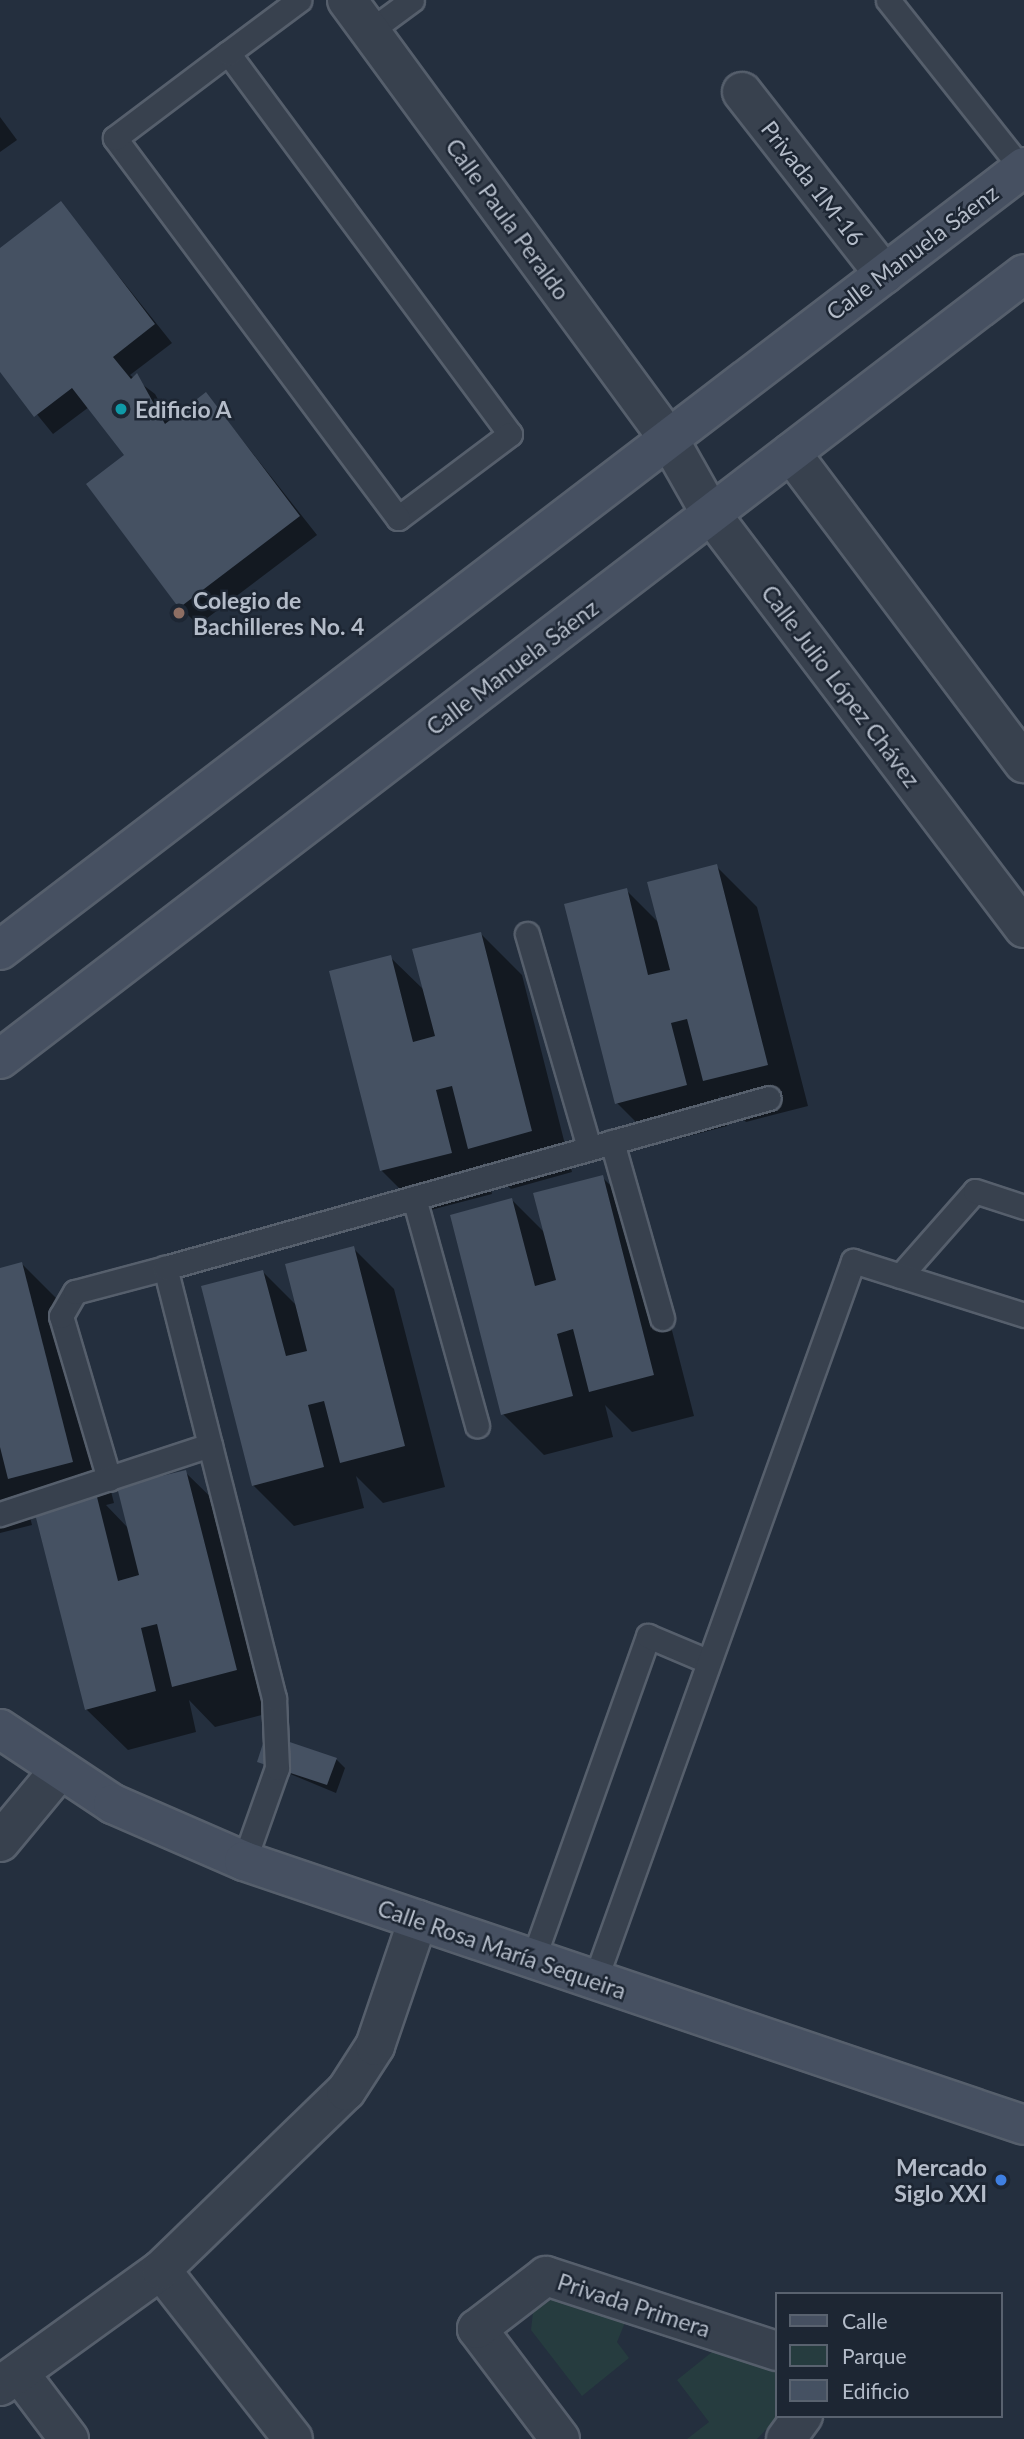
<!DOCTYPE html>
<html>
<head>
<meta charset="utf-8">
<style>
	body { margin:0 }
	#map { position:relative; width:1024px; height:2439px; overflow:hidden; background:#242f3e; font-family:Lato,sans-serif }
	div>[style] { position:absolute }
	.green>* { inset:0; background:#263c3f }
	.shadow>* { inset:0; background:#0007 }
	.building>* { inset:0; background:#455162 }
	.roads { filter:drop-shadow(2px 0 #565f6c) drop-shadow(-2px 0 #565f6c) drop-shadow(0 2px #565f6c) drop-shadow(0 -2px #565f6c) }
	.lane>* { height:23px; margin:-11.5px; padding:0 11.5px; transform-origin:11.5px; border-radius:11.5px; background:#38414e }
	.street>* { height:38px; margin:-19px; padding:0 19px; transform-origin:19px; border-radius:19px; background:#38414e }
	.secondary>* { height:38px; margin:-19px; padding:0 19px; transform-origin:19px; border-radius:19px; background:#465061 }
	.dots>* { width:19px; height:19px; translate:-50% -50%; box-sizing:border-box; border:4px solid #1d2633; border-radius:50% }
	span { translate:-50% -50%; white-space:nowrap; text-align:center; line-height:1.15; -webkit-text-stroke:5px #1d2633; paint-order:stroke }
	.street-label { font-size:23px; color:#b4bcc9 }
	.poi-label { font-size:23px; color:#b4bcc9; font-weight:700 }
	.left { translate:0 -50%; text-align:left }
	.right { translate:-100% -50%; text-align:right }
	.legend { position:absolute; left:775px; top:2292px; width:228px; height:126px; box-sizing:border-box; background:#1d2633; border:2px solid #59626f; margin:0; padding:9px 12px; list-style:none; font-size:21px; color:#b4bcc9 }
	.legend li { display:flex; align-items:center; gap:14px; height:35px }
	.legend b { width:35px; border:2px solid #59626f }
</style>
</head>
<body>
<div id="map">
	<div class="green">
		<div style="clip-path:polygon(560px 2294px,631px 2308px,617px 2342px,629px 2358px,582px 2396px,531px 2330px,533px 2312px)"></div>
		<div style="clip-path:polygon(727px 2340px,777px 2358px,779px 2416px,757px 2439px,687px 2439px,709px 2422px,677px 2380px)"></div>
	</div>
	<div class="shadow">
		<div style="clip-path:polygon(0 117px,17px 140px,0 152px)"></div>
		<div style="clip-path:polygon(61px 204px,172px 343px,130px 375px,155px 394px,170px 421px,206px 394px,317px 535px,198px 625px,180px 607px,127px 456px,89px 407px,53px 434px,0 369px,0 250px)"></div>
		<div style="clip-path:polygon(716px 866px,757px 907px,808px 1106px,746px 1122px,719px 1095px,727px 1126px,658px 1144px,617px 1103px,626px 890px,660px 924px)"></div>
		<div style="clip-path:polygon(481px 934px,522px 975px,572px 1172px,511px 1189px,484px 1162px,492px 1194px,423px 1212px,381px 1170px,390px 957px,425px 991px)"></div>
		<div style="clip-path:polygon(602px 1177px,643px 1218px,694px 1416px,632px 1432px,605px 1405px,613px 1437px,544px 1455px,503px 1414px,512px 1200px,546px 1234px)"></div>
		<div style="clip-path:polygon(353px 1248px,394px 1289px,445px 1487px,383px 1503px,356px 1476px,364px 1508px,294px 1526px,253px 1485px,263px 1272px,297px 1306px)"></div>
		<div style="clip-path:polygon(22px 1264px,63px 1305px,114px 1503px,106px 1505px,129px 1529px,185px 1472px,227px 1513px,277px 1711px,215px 1727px,189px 1700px,196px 1732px,128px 1750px,86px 1709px,41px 1509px,24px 1493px,32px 1525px,0 1533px,0 1270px)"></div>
		<div style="clip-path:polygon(336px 1759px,345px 1768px,336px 1793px,259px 1761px)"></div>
	</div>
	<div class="building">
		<div style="clip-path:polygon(61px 201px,155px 324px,113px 357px,131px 379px,137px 373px,165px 424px,206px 392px,300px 516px,179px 608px,86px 484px,124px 455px,72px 388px,34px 417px,0 372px,0 248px)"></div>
		<div style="clip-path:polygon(717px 864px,768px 1065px,703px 1081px,687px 1019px,671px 1023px,687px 1085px,615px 1104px,564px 904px,627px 888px,648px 975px,670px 970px,647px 882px)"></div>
		<div style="clip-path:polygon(481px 932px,532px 1131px,468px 1149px,452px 1086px,436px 1090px,452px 1153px,380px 1171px,329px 971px,391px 955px,413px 1042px,435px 1036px,412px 949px)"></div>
		<div style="clip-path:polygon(603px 1175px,654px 1375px,589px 1392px,573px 1329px,557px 1334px,573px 1396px,501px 1415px,450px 1215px,512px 1198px,535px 1286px,556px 1280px,533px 1193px)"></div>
		<div style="clip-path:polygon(354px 1246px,405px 1446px,340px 1463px,324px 1401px,308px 1405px,324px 1467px,252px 1486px,201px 1286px,263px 1270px,286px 1356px,307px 1351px,285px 1264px)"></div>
		<div style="clip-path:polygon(22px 1262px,73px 1462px,8px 1479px,0 1447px,0 1268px)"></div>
		<div style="clip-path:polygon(186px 1470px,237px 1670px,172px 1687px,157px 1624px,141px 1628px,156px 1691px,85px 1710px,34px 1510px,96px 1493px,118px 1581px,139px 1575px,117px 1487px)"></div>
		<div style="clip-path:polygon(266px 1734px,337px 1758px,327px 1785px,257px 1762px)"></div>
	</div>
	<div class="roads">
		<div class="lane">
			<div style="left:888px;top:0;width:216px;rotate:51.6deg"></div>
			<div style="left:370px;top:31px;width:52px;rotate:-36.4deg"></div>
			<div style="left:228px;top:53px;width:474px;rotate:53.5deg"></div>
			<div style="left:510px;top:434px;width:140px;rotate:143.1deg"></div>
			<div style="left:398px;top:518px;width:474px;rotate:-126.7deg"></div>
			<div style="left:115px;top:138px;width:141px;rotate:-37deg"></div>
			<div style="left:228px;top:53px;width:89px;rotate:-36.7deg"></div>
			<div style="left:527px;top:934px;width:223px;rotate:73.8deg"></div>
			<div style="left:612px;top:1142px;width:183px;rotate:74.1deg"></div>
			<div style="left:414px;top:1198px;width:236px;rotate:74.5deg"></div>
			<div style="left:900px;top:1276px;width:113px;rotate:-48.6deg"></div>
			<div style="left:975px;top:1191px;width:52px;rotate:18.1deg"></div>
			<div style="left:109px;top:1479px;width:170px;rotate:-106.4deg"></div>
			<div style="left:61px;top:1316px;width:28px;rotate:-60deg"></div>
			<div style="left:75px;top:1292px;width:93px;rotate:-14.9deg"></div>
			<div style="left:0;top:1514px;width:221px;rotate:-18.2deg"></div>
			<div style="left:244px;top:1861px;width:99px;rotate:-70.5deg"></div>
			<div style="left:277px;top:1768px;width:70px;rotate:-92.5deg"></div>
			<div style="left:274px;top:1698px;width:444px;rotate:-104.2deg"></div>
			<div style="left:165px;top:1268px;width:627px;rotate:-15.72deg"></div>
			<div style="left:533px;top:1959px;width:343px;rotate:-70.4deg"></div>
			<div style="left:648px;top:1636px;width:62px;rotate:22.8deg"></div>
			<div style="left:595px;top:1980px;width:764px;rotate:-70.26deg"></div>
			<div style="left:853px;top:1261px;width:179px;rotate:17.5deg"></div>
		</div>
		<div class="street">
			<div style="left:347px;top:0;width:543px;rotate:53.76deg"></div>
			<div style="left:668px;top:438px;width:87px;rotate:60.5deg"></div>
			<div style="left:711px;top:514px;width:519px;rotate:52.91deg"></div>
			<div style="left:742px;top:92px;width:231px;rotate:52deg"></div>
			<div style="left:791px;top:453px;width:388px;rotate:53.1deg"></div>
			<div style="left:0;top:1842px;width:92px;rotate:-50.3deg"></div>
			<div style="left:161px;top:2270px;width:214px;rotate:52deg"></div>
			<div style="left:19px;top:2373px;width:83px;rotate:52.9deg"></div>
			<div style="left:0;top:2386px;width:198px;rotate:-35.8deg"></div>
			<div style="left:161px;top:2270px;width:257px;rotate:-44.1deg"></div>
			<div style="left:346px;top:2091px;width:54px;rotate:-57.2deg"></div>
			<div style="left:375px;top:2046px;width:133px;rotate:-71.2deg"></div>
			<div style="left:560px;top:2439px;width:138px;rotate:-127deg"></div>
			<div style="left:477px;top:2329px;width:87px;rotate:-37.5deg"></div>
			<div style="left:546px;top:2276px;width:243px;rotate:18deg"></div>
			<div style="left:786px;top:2439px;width:29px;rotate:-54deg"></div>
		</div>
		<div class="secondary">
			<div style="left:0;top:950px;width:1289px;rotate:-37.4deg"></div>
			<div style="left:0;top:1059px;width:1290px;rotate:-37.47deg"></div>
			<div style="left:0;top:1729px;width:136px;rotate:33.6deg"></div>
			<div style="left:113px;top:1804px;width:143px;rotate:23.5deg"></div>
			<div style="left:244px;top:1861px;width:823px;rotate:18.7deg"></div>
		</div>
	</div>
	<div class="dots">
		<div style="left:121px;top:409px;background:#0f9aa8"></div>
		<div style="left:179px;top:613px;background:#8d6e63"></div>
		<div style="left:1001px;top:2180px;background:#3f7fe0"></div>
	</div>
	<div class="street-label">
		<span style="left:813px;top:183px;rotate:52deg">Privada 1M-16</span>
		<span style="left:508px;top:219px;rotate:54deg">Calle Paula Peraldo</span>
		<span style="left:912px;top:252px;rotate:-37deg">Calle Manuela Sáenz</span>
		<span style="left:512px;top:667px;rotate:-37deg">Calle Manuela Sáenz</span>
		<span style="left:841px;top:686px;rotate:53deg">Calle Julio López Chávez</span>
		<span style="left:502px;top:1949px;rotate:19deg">Calle Rosa María Sequeira</span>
		<span style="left:634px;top:2305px;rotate:18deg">Privada Primera</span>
	</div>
	<div class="poi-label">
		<span class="left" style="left:135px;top:409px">Edificio A</span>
		<span class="left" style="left:193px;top:613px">Colegio de<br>Bachilleres No. 4</span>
		<span class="right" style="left:987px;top:2180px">Mercado<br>Siglo XXI</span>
	</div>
	<ul class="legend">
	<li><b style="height:9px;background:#465061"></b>Calle</li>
	<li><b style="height:19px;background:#263c3f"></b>Parque</li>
	<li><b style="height:19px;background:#455162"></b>Edificio</li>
	</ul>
</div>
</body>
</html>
